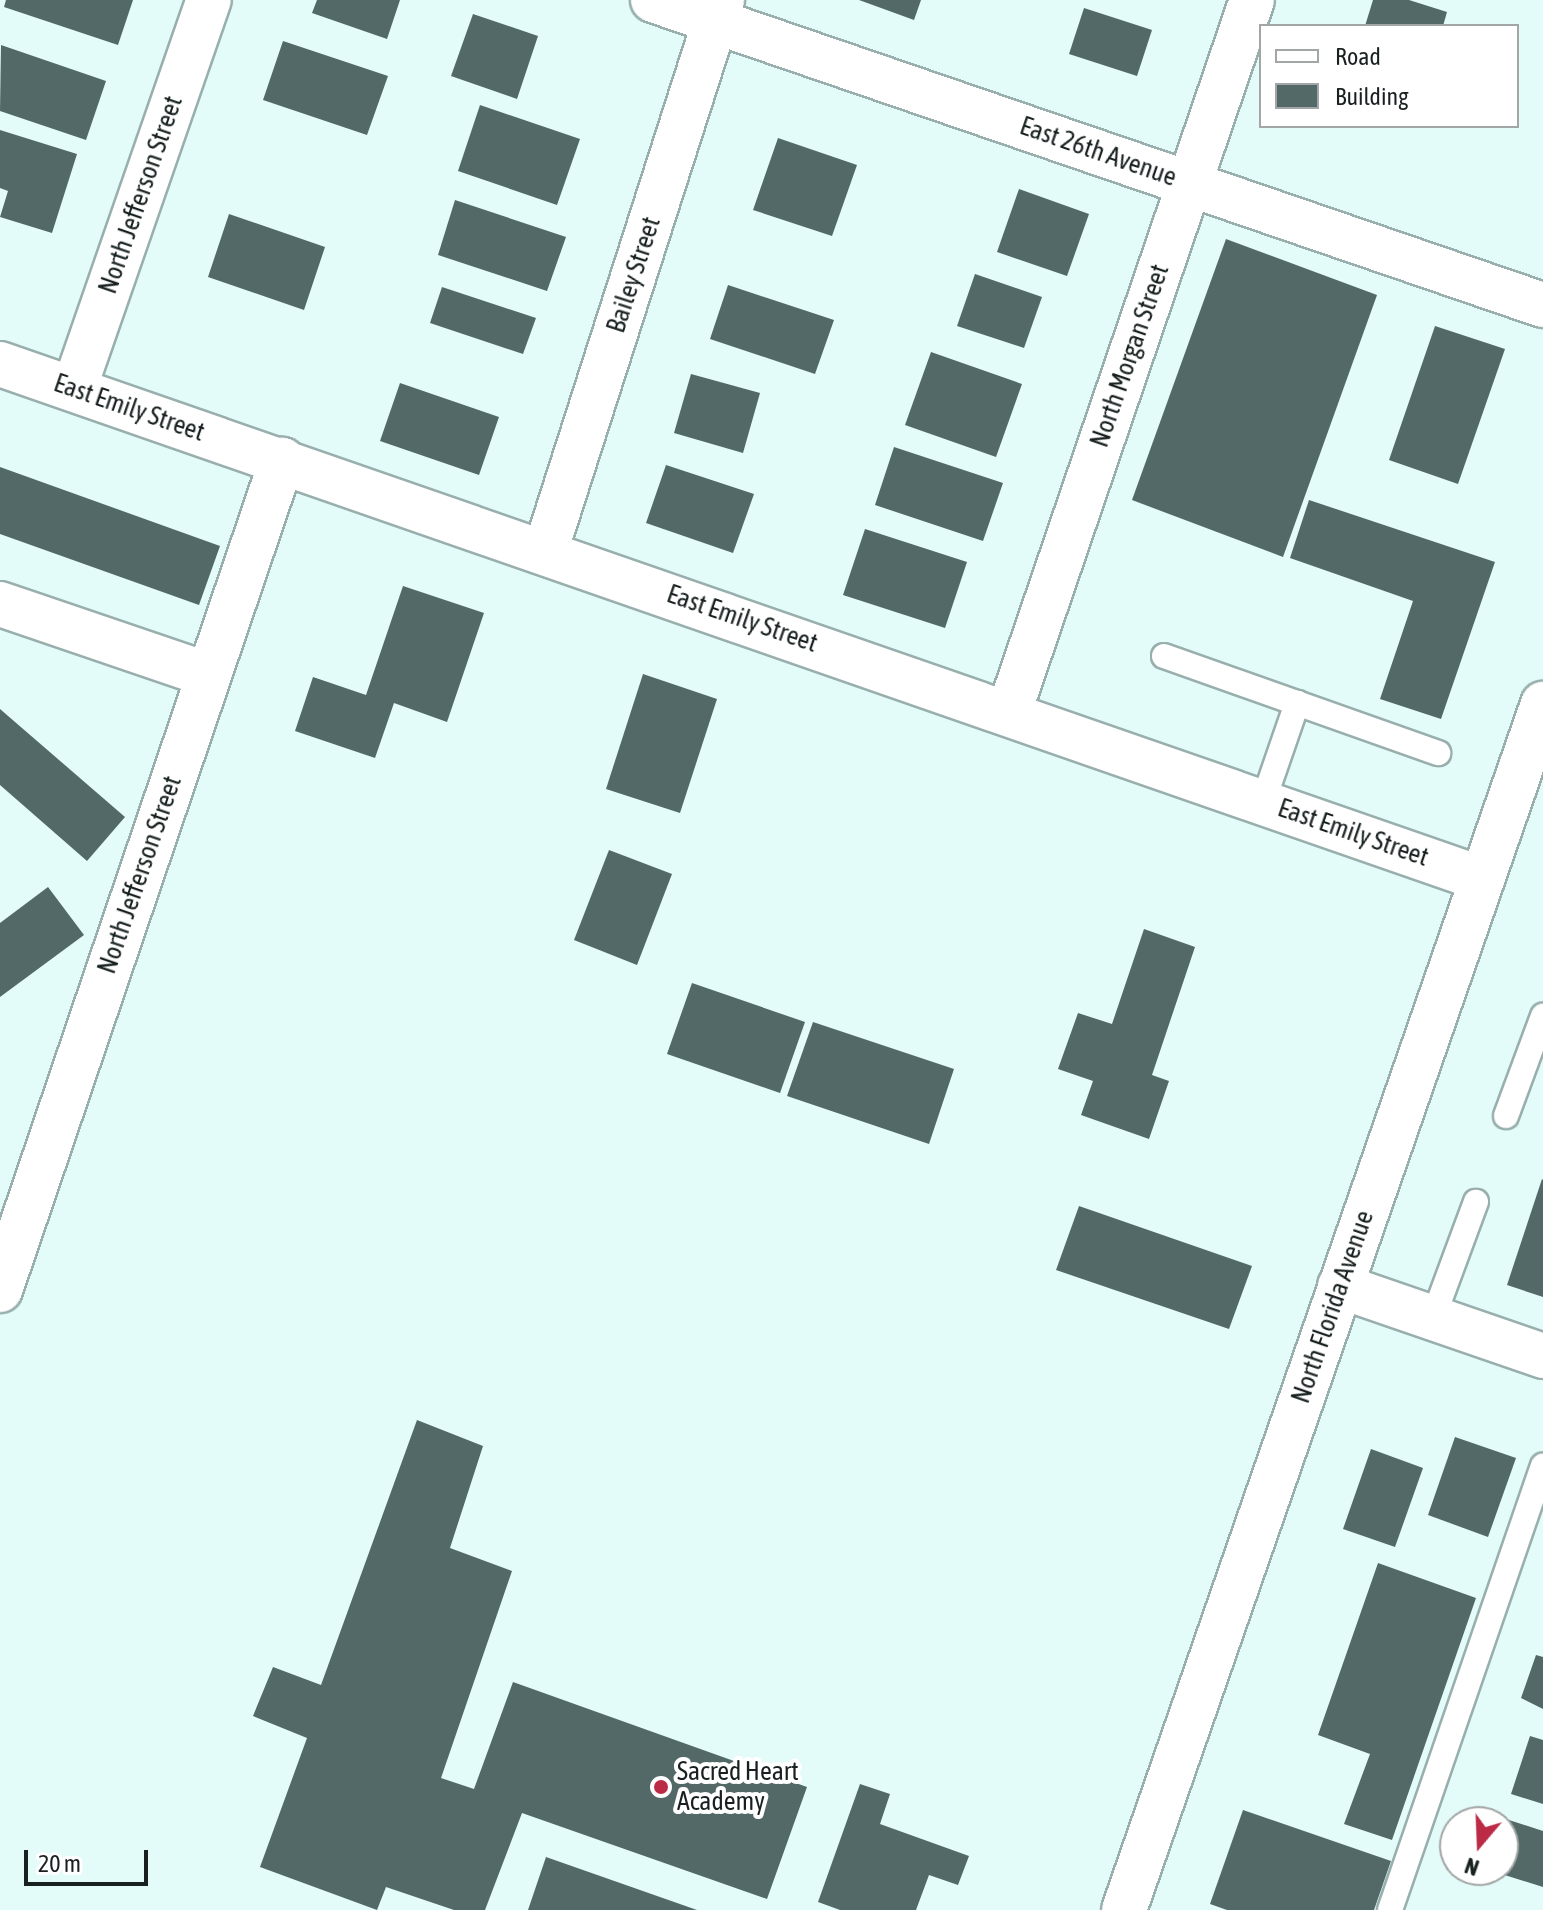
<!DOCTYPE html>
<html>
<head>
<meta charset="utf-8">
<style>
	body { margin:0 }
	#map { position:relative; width:1543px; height:1910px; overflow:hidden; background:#e3fbf9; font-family:"Asap Condensed",sans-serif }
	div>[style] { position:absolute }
	.building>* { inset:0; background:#536967 }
	.roads { filter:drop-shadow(2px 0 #98afad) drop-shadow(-2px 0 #98afad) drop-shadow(0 2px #98afad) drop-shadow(0 -2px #98afad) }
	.lane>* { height:24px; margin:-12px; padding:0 12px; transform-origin:12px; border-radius:12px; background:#fff }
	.street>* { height:44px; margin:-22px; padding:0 22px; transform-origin:22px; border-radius:22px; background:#fff }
	.primary>* { height:44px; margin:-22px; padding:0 22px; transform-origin:22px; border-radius:22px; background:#fff }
	.dots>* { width:22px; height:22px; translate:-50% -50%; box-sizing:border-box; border:4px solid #fff; border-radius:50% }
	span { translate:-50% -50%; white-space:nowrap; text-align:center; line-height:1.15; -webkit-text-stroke:8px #fff; paint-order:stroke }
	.street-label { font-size:26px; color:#182120 }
	.poi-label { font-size:26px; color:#182120 }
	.left { translate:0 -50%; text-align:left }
	.legend { position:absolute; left:1259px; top:24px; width:260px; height:104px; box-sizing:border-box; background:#fff; border:2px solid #a3a6a6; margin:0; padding:10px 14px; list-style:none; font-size:24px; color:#182120 }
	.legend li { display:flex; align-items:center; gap:16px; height:40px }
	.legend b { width:40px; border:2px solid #a3a6a6 }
	.north { position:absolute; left:1439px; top:1806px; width:80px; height:80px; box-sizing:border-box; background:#fff; border:2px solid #a3a6a6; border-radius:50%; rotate:199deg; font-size:22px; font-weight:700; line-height:32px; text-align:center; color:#182120 }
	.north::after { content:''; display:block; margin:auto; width:28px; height:36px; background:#bc2b45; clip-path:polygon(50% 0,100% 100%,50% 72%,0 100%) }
	.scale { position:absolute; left:24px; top:1850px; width:124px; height:36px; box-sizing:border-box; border:4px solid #182120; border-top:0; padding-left:10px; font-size:24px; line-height:28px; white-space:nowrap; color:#182120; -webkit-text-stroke:6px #fff; paint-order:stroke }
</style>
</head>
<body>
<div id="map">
	<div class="building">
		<div style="clip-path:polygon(6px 0,133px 0,118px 45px,4px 7px)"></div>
		<div style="clip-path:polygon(317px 0,400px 0,387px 39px,312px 13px)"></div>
		<div style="clip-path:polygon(859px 0,921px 0,914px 20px)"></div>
		<div style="clip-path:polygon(1373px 0,1409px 0,1447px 12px,1443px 26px,1365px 26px)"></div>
		<div style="clip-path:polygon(1084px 8px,1152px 30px,1137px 76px,1069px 54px)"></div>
		<div style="clip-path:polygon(473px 14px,538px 36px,517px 99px,451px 76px)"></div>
		<div style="clip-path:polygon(283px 41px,388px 76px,367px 135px,263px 100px)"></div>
		<div style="clip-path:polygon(1px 45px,106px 81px,86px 140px,0 111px)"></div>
		<div style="clip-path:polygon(480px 105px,580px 139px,557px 205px,458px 171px)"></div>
		<div style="clip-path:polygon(0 130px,77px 154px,52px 233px,0 217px,8px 191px,0 188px)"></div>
		<div style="clip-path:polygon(778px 138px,857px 165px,832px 236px,753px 210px)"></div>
		<div style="clip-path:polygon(1019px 189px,1089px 214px,1067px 276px,997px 252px)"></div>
		<div style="clip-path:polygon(455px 200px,566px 237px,547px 291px,438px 255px)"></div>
		<div style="clip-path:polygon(229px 214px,325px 247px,304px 310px,208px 277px)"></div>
		<div style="clip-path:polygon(1226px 239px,1377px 295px,1283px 557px,1132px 500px)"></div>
		<div style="clip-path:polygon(975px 274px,1042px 297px,1024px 348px,957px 326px)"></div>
		<div style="clip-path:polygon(728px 285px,834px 320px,815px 374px,710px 339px)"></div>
		<div style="clip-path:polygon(442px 287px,536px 318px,523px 354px,430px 323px)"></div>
		<div style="clip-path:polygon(1435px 326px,1505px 349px,1458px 484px,1389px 460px)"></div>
		<div style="clip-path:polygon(931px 352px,1022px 384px,996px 457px,905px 425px)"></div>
		<div style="clip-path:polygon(691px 374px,760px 393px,743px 453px,674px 433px)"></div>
		<div style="clip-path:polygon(400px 383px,499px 417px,479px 475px,380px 441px)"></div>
		<div style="clip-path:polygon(894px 447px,1003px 483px,983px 541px,875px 505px)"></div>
		<div style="clip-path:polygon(666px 465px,754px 494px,733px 553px,646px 523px)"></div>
		<div style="clip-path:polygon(0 467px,220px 546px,199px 605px,0 534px)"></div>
		<div style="clip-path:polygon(1309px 500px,1495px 562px,1441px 719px,1380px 699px,1413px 601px,1290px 558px)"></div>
		<div style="clip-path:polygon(865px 529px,967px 562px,945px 628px,843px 595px)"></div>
		<div style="clip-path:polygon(403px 586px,484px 613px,447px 722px,394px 703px,375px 758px,295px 731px,313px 677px,366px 695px)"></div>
		<div style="clip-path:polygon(643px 674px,717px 699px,680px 813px,606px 789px)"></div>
		<div style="clip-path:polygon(0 709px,125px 817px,87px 861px,0 785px)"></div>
		<div style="clip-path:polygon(609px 850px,672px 874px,637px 965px,574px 940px)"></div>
		<div style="clip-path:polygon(48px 887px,84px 935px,0 997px,0 923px)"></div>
		<div style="clip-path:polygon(1144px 929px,1195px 947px,1152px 1075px,1169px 1081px,1149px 1139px,1081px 1115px,1093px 1081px,1058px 1069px,1078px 1013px,1112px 1024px)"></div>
		<div style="clip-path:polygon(692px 983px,805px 1022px,780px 1093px,667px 1054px)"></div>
		<div style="clip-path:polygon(813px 1022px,954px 1069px,929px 1144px,787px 1096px)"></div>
		<div style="clip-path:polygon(1542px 1179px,1543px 1180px,1543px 1297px,1507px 1285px)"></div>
		<div style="clip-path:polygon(1079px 1206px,1252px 1266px,1229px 1329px,1056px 1270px)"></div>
		<div style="clip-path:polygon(417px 1420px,483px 1446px,450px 1548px,512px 1571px,441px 1778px,474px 1789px,513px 1682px,807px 1787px,767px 1899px,522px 1813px,485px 1910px,454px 1910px,386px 1887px,377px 1910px,260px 1867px,307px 1738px,253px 1716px,273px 1667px,321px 1685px)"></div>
		<div style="clip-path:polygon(1455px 1437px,1516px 1458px,1488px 1537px,1428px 1515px)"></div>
		<div style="clip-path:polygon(1371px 1449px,1423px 1468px,1395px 1547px,1343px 1529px)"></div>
		<div style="clip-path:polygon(1378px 1563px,1476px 1598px,1392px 1840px,1344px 1824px,1370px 1754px,1318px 1735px)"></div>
		<div style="clip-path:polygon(1536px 1655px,1543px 1657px,1543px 1709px,1521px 1698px)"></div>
		<div style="clip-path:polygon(1530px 1736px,1543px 1740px,1543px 1804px,1511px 1794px)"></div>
		<div style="clip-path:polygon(860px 1784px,890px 1794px,880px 1824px,969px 1856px,958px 1885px,929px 1875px,916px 1910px,840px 1910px,818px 1902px)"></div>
		<div style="clip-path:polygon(1243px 1810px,1391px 1861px,1374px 1910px,1227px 1910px,1210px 1904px)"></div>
		<div style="clip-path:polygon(1481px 1811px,1543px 1831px,1543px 1887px,1492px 1871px,1503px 1870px,1503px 1822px,1478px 1822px)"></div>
		<div style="clip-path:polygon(546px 1857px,697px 1910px,528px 1910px)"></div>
	</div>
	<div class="roads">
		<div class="lane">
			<div style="left:1164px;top:656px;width:291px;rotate:19.5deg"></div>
			<div style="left:1263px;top:802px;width:105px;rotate:-71deg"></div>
			<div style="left:1506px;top:1116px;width:107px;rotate:-69.7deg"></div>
			<div style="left:1433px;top:1318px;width:124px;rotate:-69.7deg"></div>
			<div style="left:1390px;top:1910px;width:470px;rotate:-71deg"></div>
		</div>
		<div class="street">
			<div style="left:653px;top:0;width:941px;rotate:18.92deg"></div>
			<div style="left:0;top:364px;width:1569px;rotate:19.16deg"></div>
			<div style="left:74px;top:389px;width:412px;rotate:-70.9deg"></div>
			<div style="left:546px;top:549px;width:577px;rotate:-72.23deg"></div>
			<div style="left:0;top:604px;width:220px;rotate:18.8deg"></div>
			<div style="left:1009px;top:712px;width:752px;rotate:-71.16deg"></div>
			<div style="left:1340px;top:1286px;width:215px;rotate:19deg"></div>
			<div style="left:0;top:1290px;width:877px;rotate:-71.23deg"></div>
		</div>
		<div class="primary">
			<div style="left:1124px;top:1910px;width:1277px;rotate:-70.84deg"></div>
		</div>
	</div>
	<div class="dots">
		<div style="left:661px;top:1787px;background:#bc2b45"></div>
	</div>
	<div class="street-label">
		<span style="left:1098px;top:152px;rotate:19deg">East 26th Avenue</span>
		<span style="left:141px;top:195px;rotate:-71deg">North Jefferson Street</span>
		<span style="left:634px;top:275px;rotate:-72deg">Bailey Street</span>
		<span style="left:1130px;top:356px;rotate:-71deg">North Morgan Street</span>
		<span style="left:129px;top:408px;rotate:19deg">East Emily Street</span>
		<span style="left:742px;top:619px;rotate:19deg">East Emily Street</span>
		<span style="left:1353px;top:833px;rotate:19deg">East Emily Street</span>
		<span style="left:140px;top:875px;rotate:-71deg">North Jefferson Street</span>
		<span style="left:1333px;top:1307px;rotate:-71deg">North Florida Avenue</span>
	</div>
	<div class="poi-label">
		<span class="left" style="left:677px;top:1787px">Sacred Heart<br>Academy</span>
	</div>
	<ul class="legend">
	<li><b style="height:10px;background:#fff"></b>Road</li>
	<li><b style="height:22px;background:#536967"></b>Building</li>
	</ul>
	<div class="north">N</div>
	<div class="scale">20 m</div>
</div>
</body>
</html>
